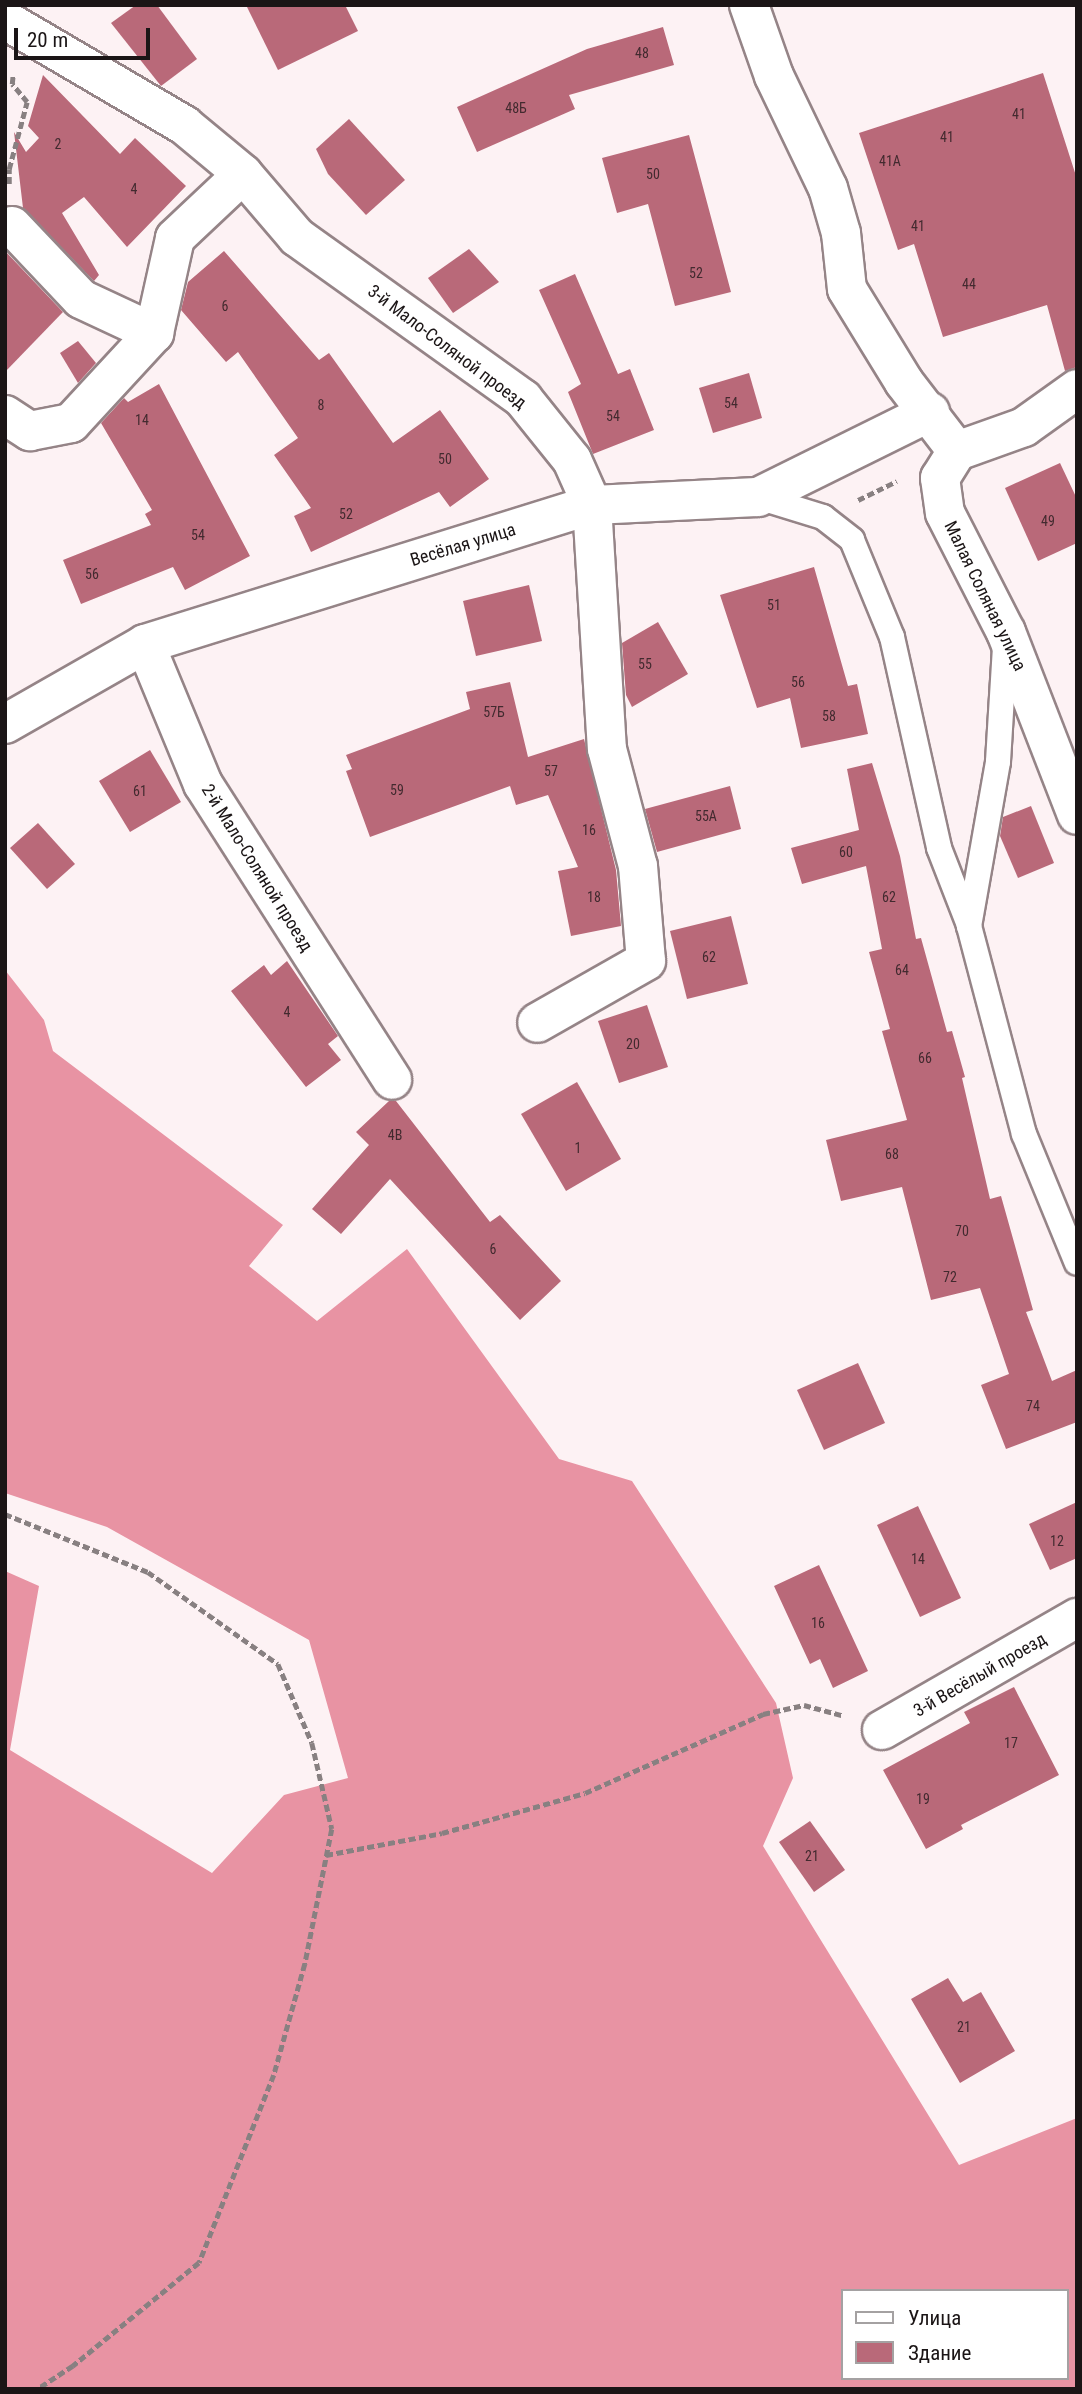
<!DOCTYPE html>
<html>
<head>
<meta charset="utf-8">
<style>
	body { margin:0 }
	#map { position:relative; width:1082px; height:2394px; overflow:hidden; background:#fdf2f4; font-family:"Roboto Condensed",sans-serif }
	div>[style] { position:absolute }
	.forest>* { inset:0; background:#e893a3 }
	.building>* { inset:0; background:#b96979 }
	.path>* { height:4.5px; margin-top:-2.25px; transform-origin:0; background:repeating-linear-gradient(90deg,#888081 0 7px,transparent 0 10.5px) }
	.roads { filter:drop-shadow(2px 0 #958487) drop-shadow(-2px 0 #958487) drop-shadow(0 2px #958487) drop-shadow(0 -2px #958487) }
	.service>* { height:24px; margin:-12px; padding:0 12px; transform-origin:12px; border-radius:12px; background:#fff }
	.minor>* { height:38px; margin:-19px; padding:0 19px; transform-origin:19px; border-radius:19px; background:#fff }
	span { translate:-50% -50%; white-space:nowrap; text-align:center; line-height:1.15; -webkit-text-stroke:5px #fff; paint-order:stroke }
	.number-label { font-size:14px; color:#422a2f }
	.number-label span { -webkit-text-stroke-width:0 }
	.street-label { font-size:18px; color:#1b1516 }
	.frame { position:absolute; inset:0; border:7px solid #1b1516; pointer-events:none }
	.legend { position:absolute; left:841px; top:2289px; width:228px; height:91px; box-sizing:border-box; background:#fff; border:2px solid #a4a1a2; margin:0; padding:9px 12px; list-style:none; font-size:21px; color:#1b1516 }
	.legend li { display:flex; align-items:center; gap:14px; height:35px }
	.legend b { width:35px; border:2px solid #a4a1a2 }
	.scale { position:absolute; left:14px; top:28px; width:136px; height:32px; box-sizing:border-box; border:4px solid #1b1516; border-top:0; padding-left:9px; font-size:21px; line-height:24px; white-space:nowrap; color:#1b1516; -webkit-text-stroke:5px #fff; paint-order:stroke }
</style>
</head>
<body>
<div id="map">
	<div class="forest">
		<div style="clip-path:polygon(evenodd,5px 970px,44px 1020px,53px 1051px,283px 1225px,249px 1266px,317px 1321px,407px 1249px,559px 1459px,632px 1481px,776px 1703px,793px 1778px,763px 1846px,959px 2165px,1077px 2118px,1077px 2389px,5px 2389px,5px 1571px,39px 1586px,10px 1750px,212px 1873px,284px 1795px,348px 1778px,309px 1640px,107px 1527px,5px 1493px,5px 970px,842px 2291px,1066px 2291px,1066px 2378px,842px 2378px,842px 2291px)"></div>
	</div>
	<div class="building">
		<div style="clip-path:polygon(136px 5px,157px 5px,197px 59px,161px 86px,111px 23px)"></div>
		<div style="clip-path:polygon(246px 5px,345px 5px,358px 31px,278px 70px)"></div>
		<div style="clip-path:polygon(663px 27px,674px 65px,569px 95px,575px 109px,477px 152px,457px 107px,587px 49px)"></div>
		<div style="clip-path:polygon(1043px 73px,1077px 179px,1077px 367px,1065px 371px,1047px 305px,943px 337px,914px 244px,898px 250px,859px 133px)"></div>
		<div style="clip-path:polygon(43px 75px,120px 154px,135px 138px,186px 186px,127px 247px,84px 197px,62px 213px,99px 275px,94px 281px,23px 208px,14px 132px,26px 152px,39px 138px,28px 126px)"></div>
		<div style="clip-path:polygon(349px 119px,405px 180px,366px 215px,328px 174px,316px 149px)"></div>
		<div style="clip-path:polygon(689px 135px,731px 292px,675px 306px,648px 204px,617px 213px,602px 158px)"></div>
		<div style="clip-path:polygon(469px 249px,499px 282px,453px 313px,428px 278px)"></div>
		<div style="clip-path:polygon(5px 251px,63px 312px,5px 372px)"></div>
		<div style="clip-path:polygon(224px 251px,319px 360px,329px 353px,393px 443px,440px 410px,489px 479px,450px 507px,439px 492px,311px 552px,294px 516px,311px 508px,274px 455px,298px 438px,238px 352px,226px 362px,181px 310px,188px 282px)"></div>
		<div style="clip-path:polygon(575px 274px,618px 374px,630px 369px,654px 430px,593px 454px,568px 392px,581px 384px,539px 290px)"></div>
		<div style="clip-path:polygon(78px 341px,96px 363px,78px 383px,60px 353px)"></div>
		<div style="clip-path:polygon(749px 373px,762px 418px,713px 433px,699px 388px)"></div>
		<div style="clip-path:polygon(159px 384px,250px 556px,185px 590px,173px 567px,81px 604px,63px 560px,151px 525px,145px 514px,152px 510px,101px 423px,124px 398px,128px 402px)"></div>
		<div style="clip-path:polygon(1060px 463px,1077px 499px,1077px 543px,1038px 561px,1005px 488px)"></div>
		<div style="clip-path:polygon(814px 567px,848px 686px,857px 684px,868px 734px,801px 748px,790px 698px,757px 708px,720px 595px)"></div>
		<div style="clip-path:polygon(529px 585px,542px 641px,476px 656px,463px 601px)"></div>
		<div style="clip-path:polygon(658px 622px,688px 674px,632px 707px,626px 695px,622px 643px)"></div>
		<div style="clip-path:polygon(510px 682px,528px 757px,584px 739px,616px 870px,621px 926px,571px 936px,558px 871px,578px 867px,548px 795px,516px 805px,510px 786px,370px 837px,346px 771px,352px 769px,346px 755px,470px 709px,466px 692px)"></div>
		<div style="clip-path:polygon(150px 750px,181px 802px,130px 832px,99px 781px)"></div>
		<div style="clip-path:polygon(872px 763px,900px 856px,916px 939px,921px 938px,947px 1032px,952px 1031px,965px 1077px,962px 1078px,990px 1199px,1001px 1196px,1033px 1310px,1026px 1312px,1052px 1381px,1077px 1370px,1077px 1422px,1006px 1449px,981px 1385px,1009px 1374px,980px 1288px,931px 1300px,902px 1187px,841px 1201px,826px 1140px,907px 1120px,882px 1031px,890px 1029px,869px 952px,882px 949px,866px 866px,802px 884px,791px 848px,859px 830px,847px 769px)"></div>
		<div style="clip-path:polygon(730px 786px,741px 829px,657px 852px,645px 809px)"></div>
		<div style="clip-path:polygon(1031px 806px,1054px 863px,1018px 878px,1000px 836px,1003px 817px)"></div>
		<div style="clip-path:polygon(38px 823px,75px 864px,47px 889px,10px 848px)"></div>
		<div style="clip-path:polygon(731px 916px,748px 984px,687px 999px,670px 931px)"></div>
		<div style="clip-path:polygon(287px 961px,338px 1036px,328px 1044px,341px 1060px,306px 1087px,231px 991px,264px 965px,271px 975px)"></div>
		<div style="clip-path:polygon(647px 1005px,668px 1067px,619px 1083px,598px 1021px)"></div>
		<div style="clip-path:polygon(577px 1082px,621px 1159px,566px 1191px,521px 1114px)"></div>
		<div style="clip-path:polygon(389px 1101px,396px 1101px,490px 1222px,500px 1215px,561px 1281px,520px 1320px,390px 1179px,341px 1234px,312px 1209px,369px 1145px,356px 1132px)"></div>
		<div style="clip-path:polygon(858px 1363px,885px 1423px,824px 1450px,797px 1390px)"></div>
		<div style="clip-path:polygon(1077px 1502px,1077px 1558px,1050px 1570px,1029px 1524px)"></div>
		<div style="clip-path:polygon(918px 1506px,961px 1598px,920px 1617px,877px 1525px)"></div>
		<div style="clip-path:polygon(819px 1565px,868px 1671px,833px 1688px,820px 1659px,810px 1664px,774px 1586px)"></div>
		<div style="clip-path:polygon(1014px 1687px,1059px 1775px,961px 1825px,963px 1829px,926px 1849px,883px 1770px,970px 1723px,964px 1712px)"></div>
		<div style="clip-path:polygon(810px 1821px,845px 1870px,814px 1892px,779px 1842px)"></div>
		<div style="clip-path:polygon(948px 1978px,963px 2002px,981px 1992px,1015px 2051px,960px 2083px,911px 1999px)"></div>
	</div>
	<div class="path">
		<div style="left:9px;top:184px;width:15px;rotate:-90deg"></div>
		<div style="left:9px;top:169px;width:69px;rotate:-75deg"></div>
		<div style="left:27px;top:102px;width:23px;rotate:-130deg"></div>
		<div style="left:12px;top:84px;width:9px;rotate:-84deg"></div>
		<div style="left:858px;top:500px;width:43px;rotate:-26deg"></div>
		<div style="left:5px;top:1514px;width:154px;rotate:22.1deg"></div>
		<div style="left:148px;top:1572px;width:159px;rotate:35.3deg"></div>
		<div style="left:278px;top:1664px;width:86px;rotate:66.7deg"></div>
		<div style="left:312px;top:1743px;width:88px;rotate:76.9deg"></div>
		<div style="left:332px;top:1829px;width:138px;rotate:101.3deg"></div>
		<div style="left:305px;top:1964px;width:115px;rotate:105.6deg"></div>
		<div style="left:274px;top:2075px;width:202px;rotate:111.7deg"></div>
		<div style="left:199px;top:2263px;width:163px;rotate:140.7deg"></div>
		<div style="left:73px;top:2366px;width:42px;rotate:146.7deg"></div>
		<div style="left:326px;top:1855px;width:118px;rotate:-10.7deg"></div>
		<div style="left:442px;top:1833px;width:148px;rotate:-15.6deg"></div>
		<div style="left:585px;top:1793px;width:195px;rotate:-23.9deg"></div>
		<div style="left:763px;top:1714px;width:42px;rotate:-12.4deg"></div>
		<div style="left:804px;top:1705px;width:39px;rotate:15deg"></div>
	</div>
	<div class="roads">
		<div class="service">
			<div style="left:758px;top:497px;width:68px;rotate:17.1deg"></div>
			<div style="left:823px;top:517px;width:37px;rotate:38deg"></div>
			<div style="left:852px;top:540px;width:105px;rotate:67.6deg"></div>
			<div style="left:892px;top:637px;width:216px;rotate:77.4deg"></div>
			<div style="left:939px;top:848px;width:83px;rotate:68.7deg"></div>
			<div style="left:1005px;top:647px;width:115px;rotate:93.5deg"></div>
			<div style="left:998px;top:762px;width:167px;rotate:100deg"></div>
			<div style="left:969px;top:926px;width:215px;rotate:75.2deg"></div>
			<div style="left:1024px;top:1134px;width:139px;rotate:67.7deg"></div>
		</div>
		<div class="minor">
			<div style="left:749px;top:5px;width:75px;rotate:70.6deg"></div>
			<div style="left:774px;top:76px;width:124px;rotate:64.3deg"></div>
			<div style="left:828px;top:188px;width:47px;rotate:73.9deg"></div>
			<div style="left:841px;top:233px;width:56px;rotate:83.9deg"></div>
			<div style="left:847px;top:289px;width:109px;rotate:58.5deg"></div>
			<div style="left:904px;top:382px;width:87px;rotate:52.5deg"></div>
			<div style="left:5px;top:20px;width:208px;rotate:30.4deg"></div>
			<div style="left:184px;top:125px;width:77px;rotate:39.7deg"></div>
			<div style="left:243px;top:174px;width:83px;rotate:49.4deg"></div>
			<div style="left:297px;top:237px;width:278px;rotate:35.6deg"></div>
			<div style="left:523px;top:399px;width:78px;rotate:51.2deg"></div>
			<div style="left:572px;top:460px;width:49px;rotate:66deg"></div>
			<div style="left:592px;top:505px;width:244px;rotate:86.5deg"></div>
			<div style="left:607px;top:749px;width:121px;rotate:75.2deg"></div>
			<div style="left:638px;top:866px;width:95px;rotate:85.2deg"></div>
			<div style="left:646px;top:961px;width:125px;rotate:150.4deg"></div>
			<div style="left:12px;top:226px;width:100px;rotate:46.6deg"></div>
			<div style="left:81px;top:299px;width:81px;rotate:25deg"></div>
			<div style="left:5px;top:415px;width:30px;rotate:33deg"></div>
			<div style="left:30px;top:431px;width:42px;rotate:-11deg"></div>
			<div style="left:71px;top:423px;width:122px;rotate:-47.3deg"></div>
			<div style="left:154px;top:333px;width:97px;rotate:-77.5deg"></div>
			<div style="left:175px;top:238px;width:93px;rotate:-43.3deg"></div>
			<div style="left:957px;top:451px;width:32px;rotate:122deg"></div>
			<div style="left:940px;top:478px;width:35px;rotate:82deg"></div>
			<div style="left:945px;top:513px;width:134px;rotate:62.9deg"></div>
			<div style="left:1006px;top:632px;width:196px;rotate:68.8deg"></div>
			<div style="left:957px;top:451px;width:71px;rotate:-19.7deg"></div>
			<div style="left:1024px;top:427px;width:65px;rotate:-35.6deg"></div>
			<div style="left:145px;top:644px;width:152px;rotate:67.5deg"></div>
			<div style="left:203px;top:784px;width:351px;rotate:57.4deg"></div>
			<div style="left:5px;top:724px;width:161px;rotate:-29.7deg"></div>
			<div style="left:145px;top:644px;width:468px;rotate:-17.3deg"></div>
			<div style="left:592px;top:505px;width:166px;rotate:-2.8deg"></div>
			<div style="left:758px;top:497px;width:192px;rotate:-26.3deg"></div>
			<div style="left:882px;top:1730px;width:225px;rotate:-29.9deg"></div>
		</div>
	</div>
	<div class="number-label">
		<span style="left:642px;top:53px">48</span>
		<span style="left:516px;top:108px">48Б</span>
		<span style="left:1019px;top:114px">41</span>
		<span style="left:947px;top:137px">41</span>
		<span style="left:58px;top:144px">2</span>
		<span style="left:890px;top:161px">41А</span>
		<span style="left:653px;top:174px">50</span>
		<span style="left:134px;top:189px">4</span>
		<span style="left:918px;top:226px">41</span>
		<span style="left:696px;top:273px">52</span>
		<span style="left:969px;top:284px">44</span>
		<span style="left:225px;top:306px">6</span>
		<span style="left:731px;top:403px">54</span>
		<span style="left:321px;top:405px">8</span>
		<span style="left:613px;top:416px">54</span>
		<span style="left:142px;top:420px">14</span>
		<span style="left:445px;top:459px">50</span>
		<span style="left:346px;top:514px">52</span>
		<span style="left:1048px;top:521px">49</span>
		<span style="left:198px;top:535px">54</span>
		<span style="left:92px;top:574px">56</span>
		<span style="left:774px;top:605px">51</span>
		<span style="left:645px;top:664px">55</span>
		<span style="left:798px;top:682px">56</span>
		<span style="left:494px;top:712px">57Б</span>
		<span style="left:829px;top:716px">58</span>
		<span style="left:551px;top:771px">57</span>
		<span style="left:397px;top:790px">59</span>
		<span style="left:140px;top:791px">61</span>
		<span style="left:706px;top:816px">55А</span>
		<span style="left:589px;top:830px">16</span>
		<span style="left:846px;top:852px">60</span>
		<span style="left:594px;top:897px">18</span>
		<span style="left:889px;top:897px">62</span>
		<span style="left:709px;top:957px">62</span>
		<span style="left:902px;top:970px">64</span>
		<span style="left:287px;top:1012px">4</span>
		<span style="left:633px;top:1044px">20</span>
		<span style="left:925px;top:1058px">66</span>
		<span style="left:395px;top:1135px">4В</span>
		<span style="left:578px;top:1148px">1</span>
		<span style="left:892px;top:1154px">68</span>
		<span style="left:962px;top:1231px">70</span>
		<span style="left:493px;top:1249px">6</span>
		<span style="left:950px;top:1277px">72</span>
		<span style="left:1033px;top:1406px">74</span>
		<span style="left:1057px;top:1541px">12</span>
		<span style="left:918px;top:1559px">14</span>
		<span style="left:818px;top:1623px">16</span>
		<span style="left:1011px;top:1743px">17</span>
		<span style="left:923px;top:1799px">19</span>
		<span style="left:812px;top:1856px">21</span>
		<span style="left:964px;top:2027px">21</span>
	</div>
	<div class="street-label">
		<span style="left:447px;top:347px;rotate:37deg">3-й Мало-Соляной проезд</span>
		<span style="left:463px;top:545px;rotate:-17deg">Весёлая улица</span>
		<span style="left:985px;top:596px;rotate:64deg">Малая Соляная улица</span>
		<span style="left:257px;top:868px;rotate:58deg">2-й Мало-Соляной проезд</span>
		<span style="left:980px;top:1675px;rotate:-30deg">3-й Весёлый проезд</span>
	</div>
	<div class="frame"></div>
	<ul class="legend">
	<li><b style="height:9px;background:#fff"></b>Улица</li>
	<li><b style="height:19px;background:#b96979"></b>Здание</li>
	</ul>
	<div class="scale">20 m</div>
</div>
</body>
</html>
